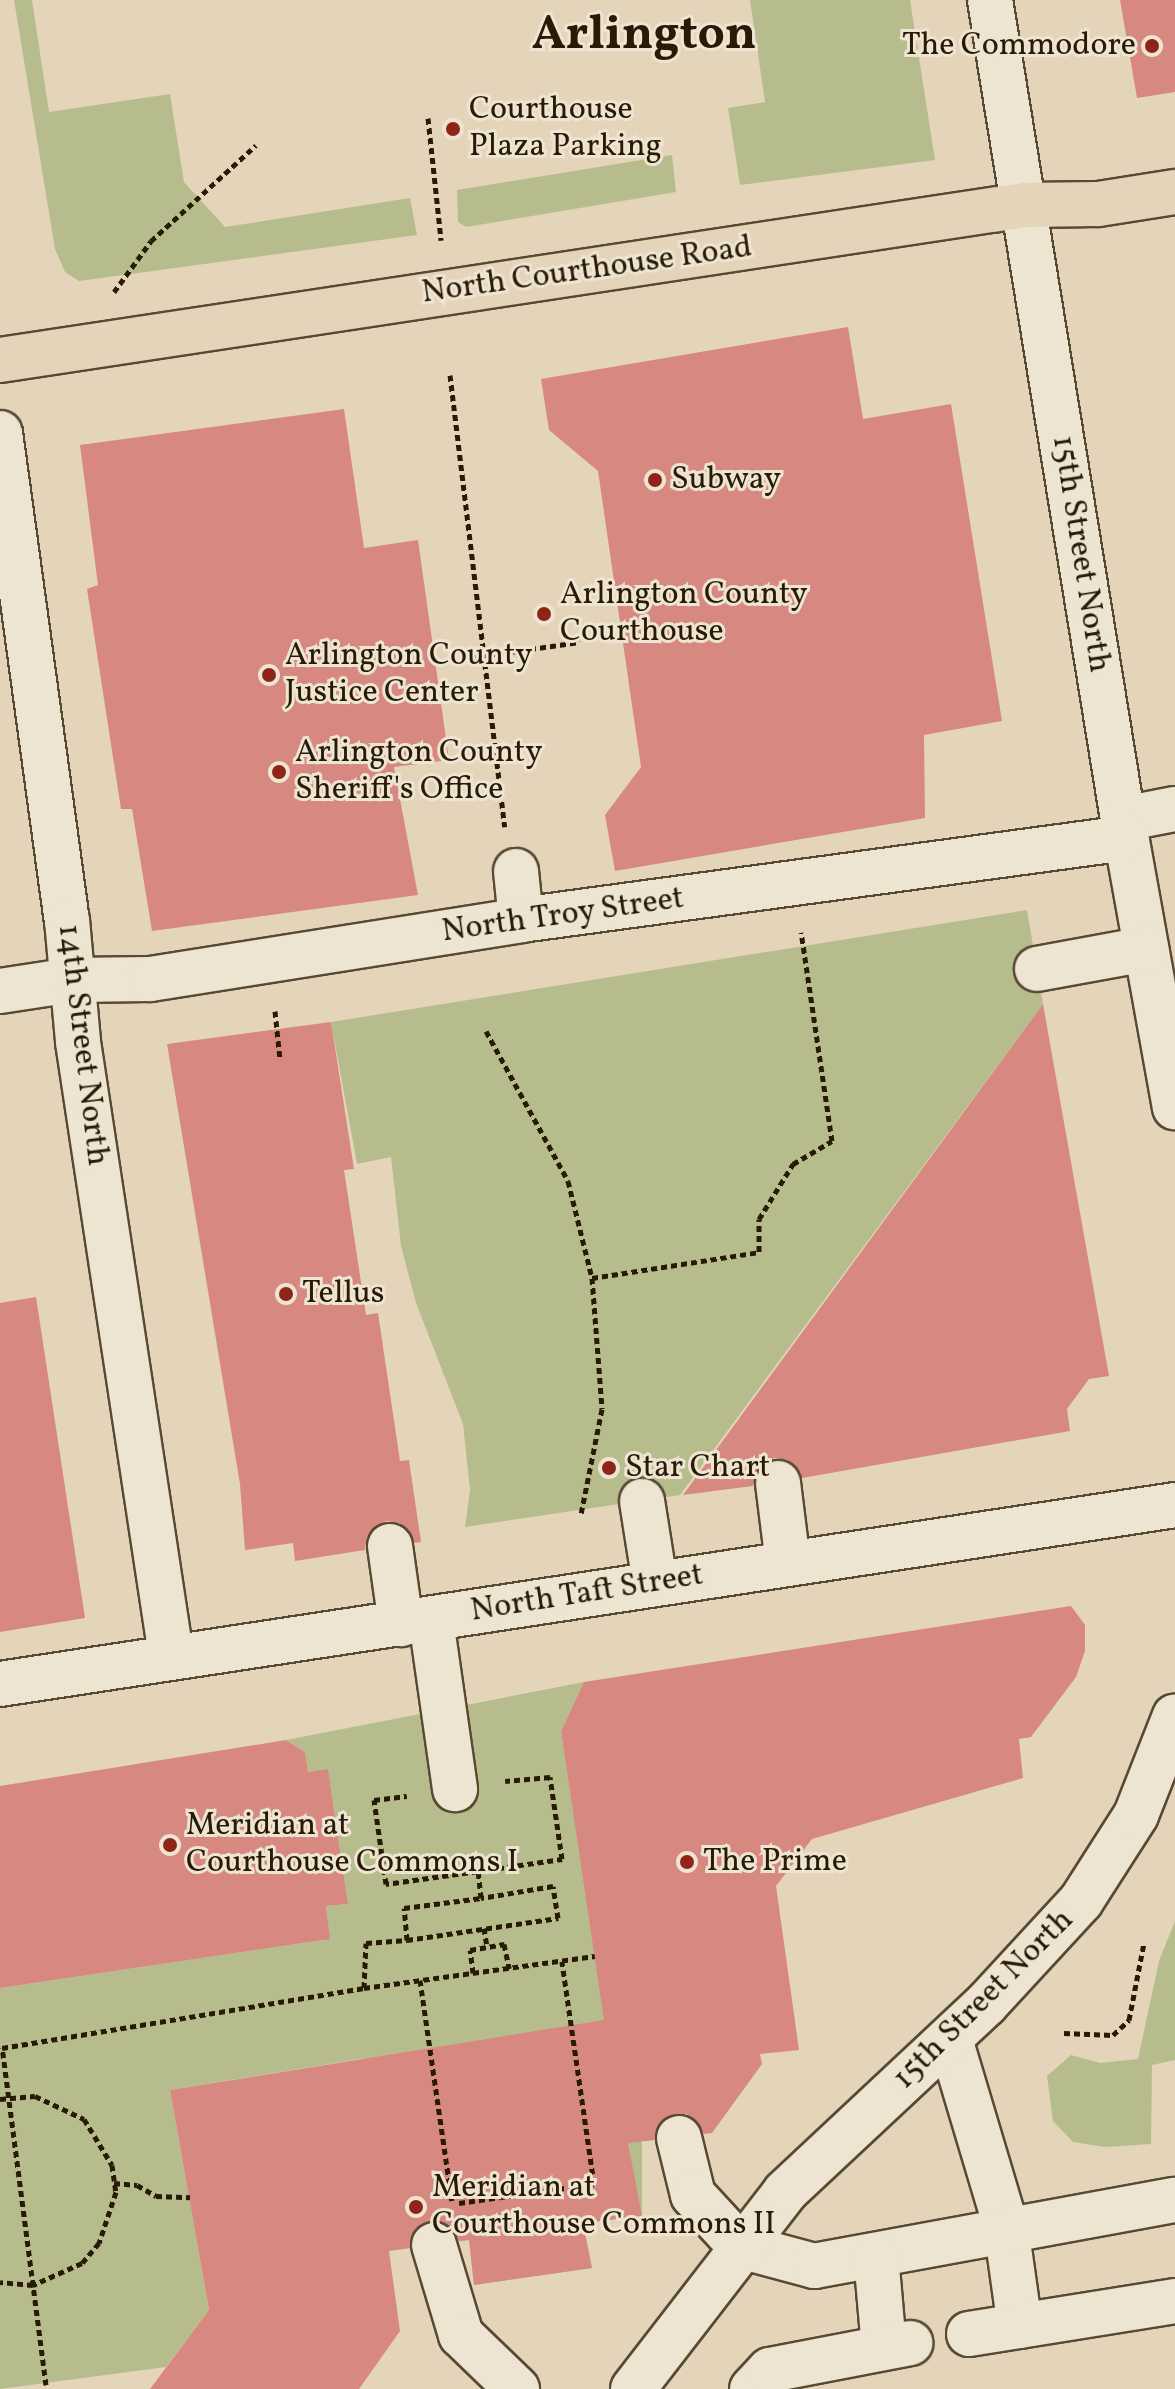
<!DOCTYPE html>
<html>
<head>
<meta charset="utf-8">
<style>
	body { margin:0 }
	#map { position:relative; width:1175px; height:2389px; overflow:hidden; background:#e4d5ba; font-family:Vollkorn,serif }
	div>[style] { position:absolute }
	.green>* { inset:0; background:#b7bc8d }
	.building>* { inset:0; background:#d78981 }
	.path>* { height:5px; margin-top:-2.5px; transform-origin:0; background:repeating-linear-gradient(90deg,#291a06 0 6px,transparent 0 10px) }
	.roads { filter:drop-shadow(2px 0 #584933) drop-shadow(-2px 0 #584933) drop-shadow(0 2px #584933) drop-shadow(0 -2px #584933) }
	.minor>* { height:44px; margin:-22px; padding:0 22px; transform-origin:22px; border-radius:22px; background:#ede4d2 }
	.major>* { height:44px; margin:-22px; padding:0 22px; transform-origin:22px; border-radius:22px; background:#e4d5ba }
	.dots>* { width:22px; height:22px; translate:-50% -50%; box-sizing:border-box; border:4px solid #ede4d2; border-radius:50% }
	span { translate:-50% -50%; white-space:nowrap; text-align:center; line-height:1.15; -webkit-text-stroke:6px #ede4d2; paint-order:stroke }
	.poi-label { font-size:32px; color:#291a06 }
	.right { translate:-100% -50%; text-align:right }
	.left { translate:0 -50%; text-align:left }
	.street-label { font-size:32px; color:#291a06 }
	.town-label { font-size:48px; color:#291a06; font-weight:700 }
</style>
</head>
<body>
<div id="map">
	<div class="green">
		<div style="clip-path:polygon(14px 0,32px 0,49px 112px,170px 94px,184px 182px,225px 227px,410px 198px,417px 235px,79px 281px,65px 272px,55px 249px)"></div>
		<div style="clip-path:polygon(750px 0,910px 0,935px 160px,740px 185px,728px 108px,765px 102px)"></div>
		<div style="clip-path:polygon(672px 155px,676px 192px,466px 227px,458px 222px,457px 190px)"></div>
		<div style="clip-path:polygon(1027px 910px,1043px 1004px,680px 1495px,465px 1527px,470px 1490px,463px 1424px,416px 1303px,401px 1246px,391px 1157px,357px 1164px,331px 1022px)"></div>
		<div style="clip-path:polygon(584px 1682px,561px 1731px,625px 2127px,642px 2142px,642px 2216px,583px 2223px,592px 2268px,474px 2285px,469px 2240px,389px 2251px,366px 2058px,170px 2090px,209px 2310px,166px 2367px,0 2389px,0 1988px,324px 1940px,329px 1934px,326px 1906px,348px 1904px,328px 1770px,308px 1772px,305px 1752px,286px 1740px)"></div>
		<div style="clip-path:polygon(1175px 1921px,1175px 2060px,1152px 2065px,1151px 2144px,1105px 2147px,1073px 2142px,1053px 2121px,1047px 2076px,1071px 2055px,1100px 2063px,1138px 2059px,1159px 1961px)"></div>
	</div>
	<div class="building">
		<div style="clip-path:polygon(1120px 0,1175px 0,1175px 92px,1137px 98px)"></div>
		<div style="clip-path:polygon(848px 327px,863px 419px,951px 404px,1002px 721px,924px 735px,925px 818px,615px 871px,605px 815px,641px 767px,598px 471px,549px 430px,541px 379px)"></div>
		<div style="clip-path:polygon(344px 409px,364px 548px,418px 540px,449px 760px,394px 767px,418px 895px,152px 931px,132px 809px,121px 809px,87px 589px,98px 585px,80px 445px)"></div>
		<div style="clip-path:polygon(1043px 1004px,1109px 1376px,1089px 1379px,1067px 1409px,1070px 1431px,802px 1478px,788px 1460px,774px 1458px,755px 1473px,753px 1486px,683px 1495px)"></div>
		<div style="clip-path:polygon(331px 1022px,354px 1169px,344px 1170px,366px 1315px,378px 1313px,400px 1461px,409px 1460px,421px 1542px,415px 1543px,400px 1523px,386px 1521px,367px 1536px,365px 1550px,295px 1561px,293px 1543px,245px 1550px,240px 1484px,167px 1044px)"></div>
		<div style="clip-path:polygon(36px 1297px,85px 1618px,0 1632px,0 1303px)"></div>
		<div style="clip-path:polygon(1071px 1606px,1085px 1625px,1085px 1651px,1076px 1677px,1031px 1737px,1019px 1739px,1023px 1778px,812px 1839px,776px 1886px,799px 2050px,760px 2054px,762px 2064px,712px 2133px,704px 2134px,687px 2114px,674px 2114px,661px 2121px,655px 2140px,628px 2143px,642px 2216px,583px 2223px,592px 2268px,474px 2285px,469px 2240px,459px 2241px,451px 2226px,428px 2221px,415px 2228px,410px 2248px,389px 2251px,400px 2331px,359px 2389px,150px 2389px,209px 2310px,170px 2090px,604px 2020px,561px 1731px,584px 1682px)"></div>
		<div style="clip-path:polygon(286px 1740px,305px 1752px,308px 1772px,328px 1769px,348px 1904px,326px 1906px,330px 1939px,0 1988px,0 1786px)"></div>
	</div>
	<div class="path">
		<div style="left:428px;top:118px;width:123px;rotate:83.9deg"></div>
		<div style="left:114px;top:292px;width:63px;rotate:-54deg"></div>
		<div style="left:151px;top:241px;width:142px;rotate:-42.4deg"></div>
		<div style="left:450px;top:375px;width:455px;rotate:83.1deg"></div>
		<div style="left:441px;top:662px;width:140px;rotate:-8.2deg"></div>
		<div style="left:275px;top:1011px;width:48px;rotate:84.1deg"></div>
		<div style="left:486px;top:1031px;width:171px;rotate:61.3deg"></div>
		<div style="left:568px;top:1181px;width:100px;rotate:76.1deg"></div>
		<div style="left:592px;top:1278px;width:131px;rotate:85.6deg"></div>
		<div style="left:602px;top:1409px;width:107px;rotate:101.3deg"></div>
		<div style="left:592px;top:1278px;width:169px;rotate:-8.8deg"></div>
		<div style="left:759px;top:1252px;width:33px;rotate:-90deg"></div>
		<div style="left:759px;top:1219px;width:65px;rotate:-58.3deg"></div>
		<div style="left:793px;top:1164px;width:45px;rotate:-30.5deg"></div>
		<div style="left:832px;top:1141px;width:211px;rotate:-98.4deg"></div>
		<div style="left:478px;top:1871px;width:85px;rotate:-8.1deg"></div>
		<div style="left:562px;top:1859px;width:83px;rotate:-98.3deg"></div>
		<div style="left:550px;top:1777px;width:45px;rotate:174.9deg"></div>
		<div style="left:484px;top:1928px;width:19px;rotate:81deg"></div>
		<div style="left:407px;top:1940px;width:153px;rotate:-8.3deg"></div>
		<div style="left:558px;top:1918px;width:32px;rotate:-99deg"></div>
		<div style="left:553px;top:1886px;width:73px;rotate:170.5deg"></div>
		<div style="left:473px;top:1973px;width:23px;rotate:-97deg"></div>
		<div style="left:470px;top:1950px;width:35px;rotate:-10deg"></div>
		<div style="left:504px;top:1944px;width:25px;rotate:78deg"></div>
		<div style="left:420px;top:1980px;width:223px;rotate:81.8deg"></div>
		<div style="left:364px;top:1988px;width:233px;rotate:-7.9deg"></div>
		<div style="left:1064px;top:2033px;width:49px;rotate:2.3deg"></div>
		<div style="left:1113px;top:2035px;width:22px;rotate:-43deg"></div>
		<div style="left:1129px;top:2020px;width:78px;rotate:-79deg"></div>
		<div style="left:0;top:2099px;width:35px;rotate:-5deg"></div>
		<div style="left:35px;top:2096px;width:54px;rotate:25.1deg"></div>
		<div style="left:84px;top:2119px;width:54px;rotate:58.7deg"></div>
		<div style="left:112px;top:2165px;width:27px;rotate:82deg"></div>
		<div style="left:116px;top:2192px;width:54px;rotate:108.4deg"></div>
		<div style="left:99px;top:2243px;width:26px;rotate:130deg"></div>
		<div style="left:82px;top:2263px;width:54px;rotate:155.8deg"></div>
		<div style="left:33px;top:2285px;width:33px;rotate:-175deg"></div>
		<div style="left:114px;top:2183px;width:23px;rotate:5deg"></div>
		<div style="left:137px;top:2185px;width:22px;rotate:30deg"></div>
		<div style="left:156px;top:2196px;width:34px;rotate:2deg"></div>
		<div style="left:459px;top:2203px;width:136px;rotate:-8deg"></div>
		<div style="left:594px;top:2184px;width:225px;rotate:-98.2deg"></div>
		<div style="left:46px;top:2385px;width:340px;rotate:-97.4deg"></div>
		<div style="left:2px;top:2048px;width:367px;rotate:-9.4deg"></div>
		<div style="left:364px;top:1988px;width:45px;rotate:-87.5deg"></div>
		<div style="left:366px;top:1943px;width:41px;rotate:-4.2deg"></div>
		<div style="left:407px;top:1940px;width:32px;rotate:-95deg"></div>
		<div style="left:404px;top:1908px;width:78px;rotate:-7.4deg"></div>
		<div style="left:481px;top:1898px;width:27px;rotate:-96deg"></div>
		<div style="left:478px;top:1871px;width:93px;rotate:172deg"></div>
		<div style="left:386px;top:1884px;width:85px;rotate:-98.1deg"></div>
		<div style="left:374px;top:1800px;width:33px;rotate:-7deg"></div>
	</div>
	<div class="roads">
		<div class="minor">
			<div style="left:990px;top:0;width:830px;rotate:80.78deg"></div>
			<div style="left:1123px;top:819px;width:293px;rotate:79.8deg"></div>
			<div style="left:0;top:433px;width:492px;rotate:82.2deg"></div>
			<div style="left:67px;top:920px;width:122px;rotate:84.8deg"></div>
			<div style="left:78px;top:1042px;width:620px;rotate:81.37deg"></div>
			<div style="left:1123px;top:819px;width:53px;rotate:-10.9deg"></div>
			<div style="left:516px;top:871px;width:49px;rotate:84.2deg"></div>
			<div style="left:1037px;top:969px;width:111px;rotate:-10.4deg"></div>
			<div style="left:0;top:991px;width:73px;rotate:-8.7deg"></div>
			<div style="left:72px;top:980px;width:78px;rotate:-0.7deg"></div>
			<div style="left:150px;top:979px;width:376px;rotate:-9deg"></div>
			<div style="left:521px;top:920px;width:611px;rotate:-7.72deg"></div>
			<div style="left:778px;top:1483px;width:81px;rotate:82.9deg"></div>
			<div style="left:642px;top:1501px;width:83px;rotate:81deg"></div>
			<div style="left:390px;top:1546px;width:79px;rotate:82deg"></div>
			<div style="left:431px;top:1620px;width:171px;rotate:81.9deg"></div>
			<div style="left:0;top:1684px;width:1189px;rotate:-8.66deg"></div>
			<div style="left:950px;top:2039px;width:196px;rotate:73.4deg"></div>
			<div style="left:1006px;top:2227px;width:100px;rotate:82deg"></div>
			<div style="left:679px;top:2138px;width:59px;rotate:76.2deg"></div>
			<div style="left:693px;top:2195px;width:69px;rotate:47.3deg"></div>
			<div style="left:740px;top:2246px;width:77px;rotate:15.1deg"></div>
			<div style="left:814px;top:2266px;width:367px;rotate:-10.4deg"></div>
			<div style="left:434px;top:2245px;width:94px;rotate:73.3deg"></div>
			<div style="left:461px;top:2335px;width:78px;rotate:44deg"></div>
			<div style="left:876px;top:2256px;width:91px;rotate:85deg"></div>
			<div style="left:969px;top:2334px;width:209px;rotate:-9.1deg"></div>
			<div style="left:633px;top:2389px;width:249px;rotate:-52.3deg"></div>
			<div style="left:785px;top:2192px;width:275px;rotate:-43.1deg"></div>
			<div style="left:986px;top:2004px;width:140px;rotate:-47.3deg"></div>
			<div style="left:1081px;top:1901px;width:102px;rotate:-57.4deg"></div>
			<div style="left:1136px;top:1815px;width:106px;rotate:-68.5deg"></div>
			<div style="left:752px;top:2389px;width:26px;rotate:-47deg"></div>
			<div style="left:770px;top:2370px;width:143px;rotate:-10.9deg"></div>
		</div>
		<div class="major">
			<div style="left:0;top:360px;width:1037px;rotate:-8.6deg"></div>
			<div style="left:1025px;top:205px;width:73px;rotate:-0.8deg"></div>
			<div style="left:1098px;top:204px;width:78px;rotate:-8.9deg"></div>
		</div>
	</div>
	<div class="dots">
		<div style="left:1152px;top:46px;background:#8f2418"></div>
		<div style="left:453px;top:129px;background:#8f2418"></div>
		<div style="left:655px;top:480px;background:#8f2418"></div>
		<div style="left:544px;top:614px;background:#8f2418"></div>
		<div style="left:269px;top:675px;background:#8f2418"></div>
		<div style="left:279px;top:772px;background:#8f2418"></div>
		<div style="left:286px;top:1294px;background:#8f2418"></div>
		<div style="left:609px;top:1468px;background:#8f2418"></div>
		<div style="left:170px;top:1845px;background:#8f2418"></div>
		<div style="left:687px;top:1862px;background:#8f2418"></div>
		<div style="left:416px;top:2207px;background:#8f2418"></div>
	</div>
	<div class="poi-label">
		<span class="right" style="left:1136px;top:46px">The Commodore</span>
		<span class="left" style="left:469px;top:129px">Courthouse<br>Plaza Parking</span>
		<span class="left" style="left:671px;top:480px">Subway</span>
		<span class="left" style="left:560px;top:614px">Arlington County<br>Courthouse</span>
		<span class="left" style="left:285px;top:675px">Arlington County<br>Justice Center</span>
		<span class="left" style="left:295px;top:772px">Arlington County<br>Sheriff's Office</span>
		<span class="left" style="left:302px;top:1294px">Tellus</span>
		<span class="left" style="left:625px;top:1468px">Star Chart</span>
		<span class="left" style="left:186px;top:1845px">Meridian at<br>Courthouse Commons I</span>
		<span class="left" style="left:703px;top:1862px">The Prime</span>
		<span class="left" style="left:432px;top:2207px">Meridian at<br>Courthouse Commons II</span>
	</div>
	<div class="street-label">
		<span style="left:587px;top:271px;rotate:-8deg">North Courthouse Road</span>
		<span style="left:1080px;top:554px;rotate:81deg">15th Street North</span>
		<span style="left:563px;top:916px;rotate:-8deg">North Troy Street</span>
		<span style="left:82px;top:1045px;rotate:83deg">14th Street North</span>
		<span style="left:587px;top:1594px;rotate:-9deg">North Taft Street</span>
		<span style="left:984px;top:2000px;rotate:-45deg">15th Street North</span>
	</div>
	<div class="town-label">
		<span style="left:644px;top:36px">Arlington</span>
	</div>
</div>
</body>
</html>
